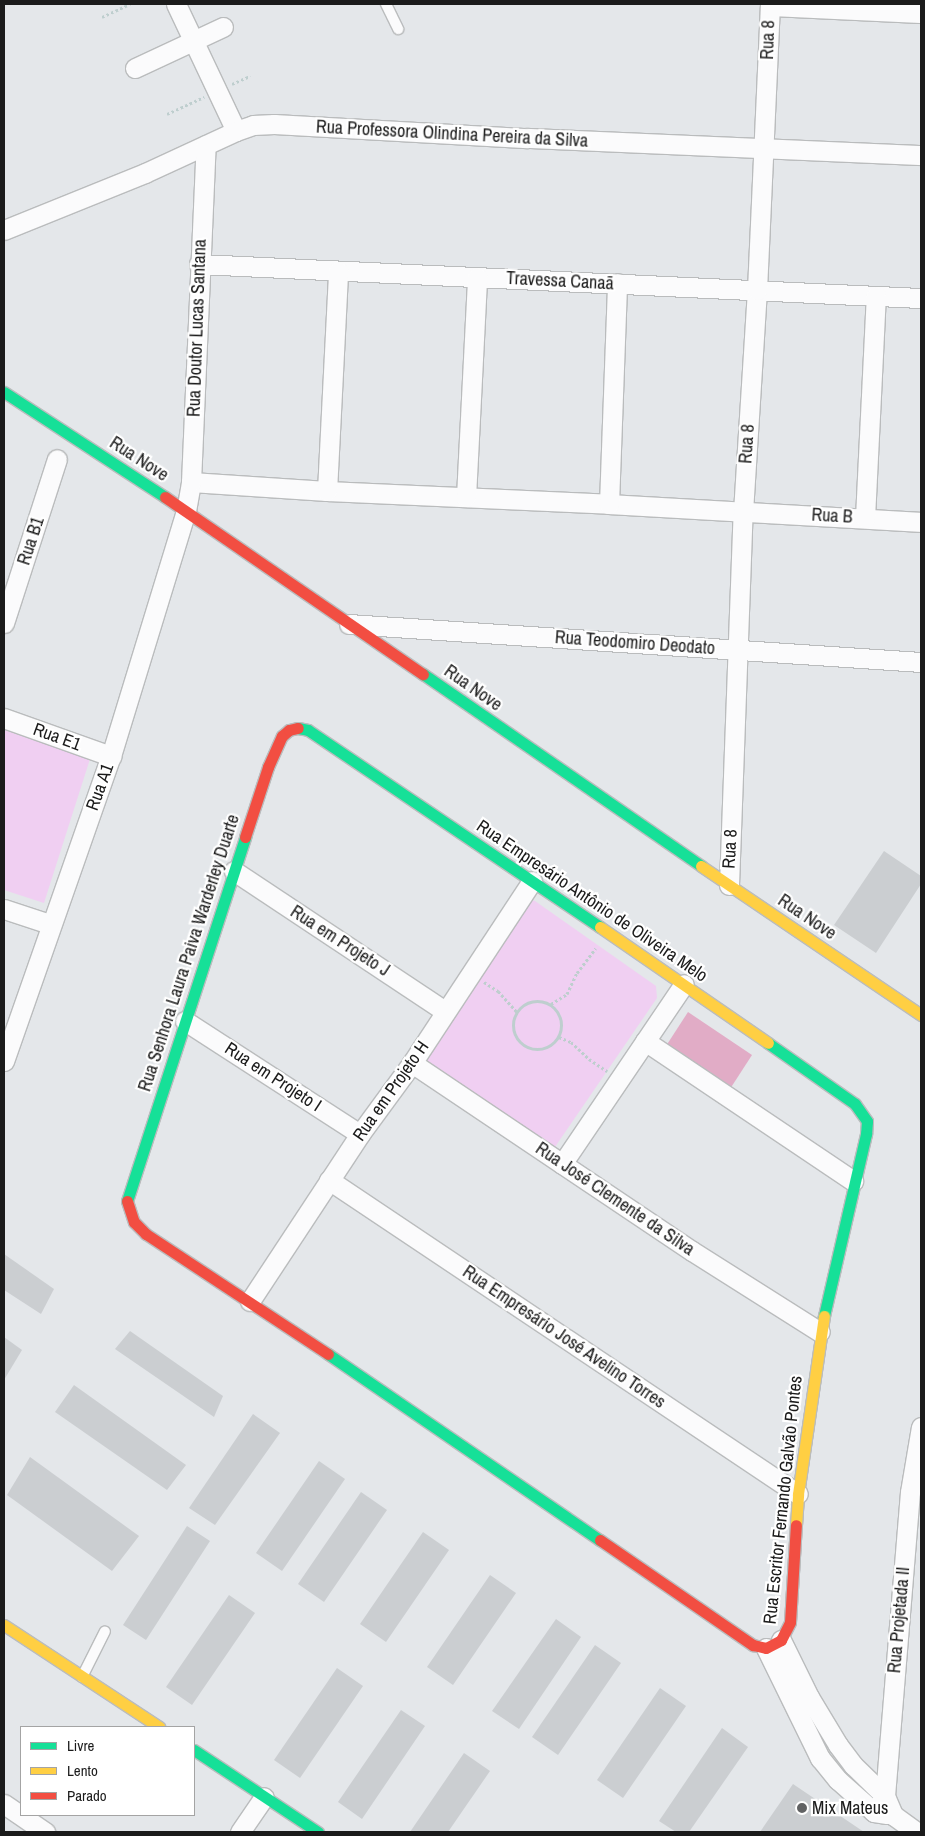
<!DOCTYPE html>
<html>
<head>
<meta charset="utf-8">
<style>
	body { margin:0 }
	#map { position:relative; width:925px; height:1836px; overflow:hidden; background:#e4e7ea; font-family:"Archivo Narrow",sans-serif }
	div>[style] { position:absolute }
	.park>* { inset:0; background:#f0cff2 }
	.pitch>* { inset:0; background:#e1acc6 }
	.building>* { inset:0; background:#cbced1 }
	.path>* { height:3px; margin-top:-1.5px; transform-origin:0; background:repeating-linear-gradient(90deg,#becece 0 2.5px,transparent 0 5px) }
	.path>.ring { margin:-1.5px; padding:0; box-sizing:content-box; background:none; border:3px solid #becece; border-radius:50% }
	.roads { filter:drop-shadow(1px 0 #babcbd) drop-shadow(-1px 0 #babcbd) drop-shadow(0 1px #babcbd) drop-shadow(0 -1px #babcbd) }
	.lane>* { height:10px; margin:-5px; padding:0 5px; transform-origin:5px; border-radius:5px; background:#fbfbfc }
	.street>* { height:19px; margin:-9.5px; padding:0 9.5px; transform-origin:9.5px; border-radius:9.5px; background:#fbfbfc }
	.fast>* { height:11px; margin:-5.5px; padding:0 5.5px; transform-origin:5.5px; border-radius:5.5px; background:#16e098 }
	.slow>* { height:11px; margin:-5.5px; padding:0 5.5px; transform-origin:5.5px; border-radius:5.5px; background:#ffcf43 }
	.jam>* { height:11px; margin:-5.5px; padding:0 5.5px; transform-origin:5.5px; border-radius:5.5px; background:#f24e42 }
	.dots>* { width:14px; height:14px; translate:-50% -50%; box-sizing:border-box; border:2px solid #fff; border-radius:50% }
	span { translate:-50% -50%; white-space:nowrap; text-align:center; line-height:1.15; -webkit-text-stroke:4.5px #fff; paint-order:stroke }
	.street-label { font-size:18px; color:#1b1b1b }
	.poi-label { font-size:18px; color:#1b1b1b }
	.left { translate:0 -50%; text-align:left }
	.frame { position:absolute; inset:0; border:5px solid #1b1b1b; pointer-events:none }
	.legend { position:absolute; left:20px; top:1726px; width:175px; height:90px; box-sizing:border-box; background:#fff; border:1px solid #a4a4a4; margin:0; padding:6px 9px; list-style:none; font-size:15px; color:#1b1b1b }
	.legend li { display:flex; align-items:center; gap:10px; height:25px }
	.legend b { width:25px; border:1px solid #a4a4a4 }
</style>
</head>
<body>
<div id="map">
	<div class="park">
		<div style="clip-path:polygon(4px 730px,90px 759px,44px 903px,4px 890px)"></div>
		<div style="clip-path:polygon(525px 898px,535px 901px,656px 986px,657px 998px,555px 1147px,540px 1148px,420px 1068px)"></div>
	</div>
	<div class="pitch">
		<div style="clip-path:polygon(688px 1012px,752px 1055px,730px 1089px,666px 1046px)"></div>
	</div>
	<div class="building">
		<div style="clip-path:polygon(884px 851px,921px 876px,921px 884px,876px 953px,834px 925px)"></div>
		<div style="clip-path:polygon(4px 1254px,54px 1289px,41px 1314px,4px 1290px)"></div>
		<div style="clip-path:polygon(130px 1331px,223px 1396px,214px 1417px,115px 1349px)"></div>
		<div style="clip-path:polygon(4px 1337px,22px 1350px,4px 1380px)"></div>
		<div style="clip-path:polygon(74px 1385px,186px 1465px,167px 1490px,55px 1412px)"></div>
		<div style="clip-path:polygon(253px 1414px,280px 1433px,215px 1525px,189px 1508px)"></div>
		<div style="clip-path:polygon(30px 1457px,139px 1536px,112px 1571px,7px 1495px)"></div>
		<div style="clip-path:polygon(319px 1461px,345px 1479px,282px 1571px,256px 1553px)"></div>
		<div style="clip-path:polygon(361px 1492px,387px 1510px,324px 1602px,298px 1584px)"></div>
		<div style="clip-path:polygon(187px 1526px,210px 1541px,146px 1640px,123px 1625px)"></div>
		<div style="clip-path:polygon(423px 1532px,449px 1550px,386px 1642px,360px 1624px)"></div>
		<div style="clip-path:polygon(490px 1575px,516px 1593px,453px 1685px,427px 1667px)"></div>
		<div style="clip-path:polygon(229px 1595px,255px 1613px,192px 1705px,166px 1687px)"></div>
		<div style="clip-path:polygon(556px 1619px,581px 1637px,519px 1729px,492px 1711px)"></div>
		<div style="clip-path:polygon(595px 1645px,621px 1663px,558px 1755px,532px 1737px)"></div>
		<div style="clip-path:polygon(337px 1668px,363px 1686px,300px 1778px,274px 1760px)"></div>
		<div style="clip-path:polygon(660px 1688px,686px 1706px,623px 1798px,597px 1780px)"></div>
		<div style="clip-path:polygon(401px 1710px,425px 1726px,362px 1819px,338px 1802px)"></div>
		<div style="clip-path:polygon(722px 1728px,748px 1747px,689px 1832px,676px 1832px,659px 1821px)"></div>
		<div style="clip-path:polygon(464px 1753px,490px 1771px,448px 1832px,410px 1832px)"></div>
		<div style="clip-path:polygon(793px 1784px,864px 1832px,760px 1832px)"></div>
	</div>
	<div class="path">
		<div style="left:102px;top:17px;width:31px;rotate:-25deg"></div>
		<div style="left:232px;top:84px;width:20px;rotate:-24deg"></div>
		<div style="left:167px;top:114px;width:41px;rotate:-24.7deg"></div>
		<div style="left:484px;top:982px;width:17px;rotate:33deg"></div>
		<div style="left:498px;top:991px;width:28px;rotate:48deg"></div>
		<div class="ring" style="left:513px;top:1001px;width:45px;height:45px"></div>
		<div style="left:551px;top:1004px;width:19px;rotate:-32deg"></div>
		<div style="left:567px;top:994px;width:23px;rotate:-65deg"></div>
		<div style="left:577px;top:973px;width:31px;rotate:-53deg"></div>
		<div style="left:559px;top:1037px;width:13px;rotate:23deg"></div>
		<div style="left:571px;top:1042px;width:25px;rotate:43deg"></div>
		<div style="left:589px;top:1059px;width:22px;rotate:34deg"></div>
	</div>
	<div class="roads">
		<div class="lane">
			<div style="left:386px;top:4px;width:28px;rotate:64deg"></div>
			<div style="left:82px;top:1677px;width:51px;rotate:-63.4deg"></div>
		</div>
		<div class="street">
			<div style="left:176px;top:4px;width:140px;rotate:64.7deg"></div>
			<div style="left:770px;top:6px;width:151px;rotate:2.7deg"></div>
			<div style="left:135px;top:68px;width:97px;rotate:-25deg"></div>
			<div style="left:4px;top:230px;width:152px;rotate:-22deg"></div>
			<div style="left:145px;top:173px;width:100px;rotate:-24.8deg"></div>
			<div style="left:236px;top:131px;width:18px;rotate:-19deg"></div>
			<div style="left:253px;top:125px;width:21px;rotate:-3deg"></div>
			<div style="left:274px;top:124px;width:254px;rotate:3.2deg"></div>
			<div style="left:528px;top:138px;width:393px;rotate:2.5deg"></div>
			<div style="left:199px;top:264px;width:723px;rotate:2.7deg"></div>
			<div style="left:191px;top:482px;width:136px;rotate:3.8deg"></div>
			<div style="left:327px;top:491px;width:282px;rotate:2.6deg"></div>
			<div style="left:609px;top:504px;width:313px;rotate:3.3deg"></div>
			<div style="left:327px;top:491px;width:220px;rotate:-87.1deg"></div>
			<div style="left:466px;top:497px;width:220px;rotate:-87.1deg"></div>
			<div style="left:609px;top:504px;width:221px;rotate:-87.9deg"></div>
			<div style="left:865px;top:518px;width:222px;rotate:-87.2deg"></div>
			<div style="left:4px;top:623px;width:172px;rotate:-72.1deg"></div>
			<div style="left:349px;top:624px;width:573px;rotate:3.8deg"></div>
			<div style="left:4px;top:718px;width:114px;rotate:19.6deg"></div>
			<div style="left:234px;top:871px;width:253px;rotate:33.6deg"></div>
			<div style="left:729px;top:885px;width:373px;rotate:-87.9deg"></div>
			<div style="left:743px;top:512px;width:222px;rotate:-86.4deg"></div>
			<div style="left:757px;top:290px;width:286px;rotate:-87.4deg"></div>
			<div style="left:4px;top:909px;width:48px;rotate:18.1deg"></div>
			<div style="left:185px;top:1021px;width:208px;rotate:32.9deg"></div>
			<div style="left:645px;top:1041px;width:251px;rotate:33.9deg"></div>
			<div style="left:4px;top:1061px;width:323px;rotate:-70.7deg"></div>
			<div style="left:111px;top:756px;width:256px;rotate:-73deg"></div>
			<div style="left:186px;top:511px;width:29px;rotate:-80deg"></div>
			<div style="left:191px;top:482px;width:337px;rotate:-87.5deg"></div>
			<div style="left:412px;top:1063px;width:337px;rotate:33.9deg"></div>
			<div style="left:692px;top:1251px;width:151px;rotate:32.3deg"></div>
			<div style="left:562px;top:1164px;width:217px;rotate:-55.9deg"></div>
			<div style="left:329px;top:1180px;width:564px;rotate:33.8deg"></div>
			<div style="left:250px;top:1301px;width:200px;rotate:-56.6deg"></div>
			<div style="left:360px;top:1134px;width:88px;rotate:-53.8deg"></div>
			<div style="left:412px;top:1063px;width:218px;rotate:-56.6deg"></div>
			<div style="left:781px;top:1640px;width:64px;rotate:63.8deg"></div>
			<div style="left:809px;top:1697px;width:56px;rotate:58.9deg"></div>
			<div style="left:838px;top:1745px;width:25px;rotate:53deg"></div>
			<div style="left:853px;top:1765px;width:45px;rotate:44.1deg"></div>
			<div style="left:885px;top:1796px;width:21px;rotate:67deg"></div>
			<div style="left:893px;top:1815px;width:29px;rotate:36deg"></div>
			<div style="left:766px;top:1648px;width:123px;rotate:63.9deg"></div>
			<div style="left:820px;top:1758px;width:28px;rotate:51deg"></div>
			<div style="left:838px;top:1780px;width:48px;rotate:41.6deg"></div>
			<div style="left:874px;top:1812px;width:13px;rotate:9deg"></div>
			<div style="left:4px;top:1804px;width:50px;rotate:34.3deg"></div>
			<div style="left:874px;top:1812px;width:19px;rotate:-55deg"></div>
			<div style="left:885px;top:1796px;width:305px;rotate:-85.3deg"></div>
			<div style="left:910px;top:1492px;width:66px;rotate:-80.4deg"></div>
			<div style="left:240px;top:1832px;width:42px;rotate:-55.6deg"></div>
		</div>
		<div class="fast">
			<div style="left:4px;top:392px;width:192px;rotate:33.1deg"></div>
			<div style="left:423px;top:674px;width:338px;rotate:34.6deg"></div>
			<div style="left:298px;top:728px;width:10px;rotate:11deg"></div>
			<div style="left:308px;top:730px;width:352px;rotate:34deg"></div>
			<div style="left:768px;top:1043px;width:106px;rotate:35deg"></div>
			<div style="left:855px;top:1104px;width:21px;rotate:55deg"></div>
			<div style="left:867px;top:1121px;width:13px;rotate:94deg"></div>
			<div style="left:866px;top:1134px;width:187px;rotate:103deg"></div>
			<div style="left:127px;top:1201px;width:383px;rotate:-72deg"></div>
			<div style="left:328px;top:1354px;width:330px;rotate:34.4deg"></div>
			<div style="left:194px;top:1750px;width:149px;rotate:33.5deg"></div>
		</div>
		<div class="slow">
			<div style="left:701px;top:866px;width:266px;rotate:34.1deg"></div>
			<div style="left:600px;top:927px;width:204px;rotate:34.6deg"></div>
			<div style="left:796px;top:1525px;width:31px;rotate:-86deg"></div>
			<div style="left:798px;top:1494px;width:180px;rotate:-81.7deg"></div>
			<div style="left:4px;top:1625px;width:186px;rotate:33.3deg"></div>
		</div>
		<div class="jam">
			<div style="left:165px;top:497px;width:313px;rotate:34.5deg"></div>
			<div style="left:245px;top:837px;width:74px;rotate:-71.8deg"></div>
			<div style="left:268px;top:767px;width:34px;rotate:-66deg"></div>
			<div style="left:282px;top:736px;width:9px;rotate:-41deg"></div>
			<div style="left:289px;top:730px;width:9px;rotate:-13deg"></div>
			<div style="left:127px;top:1201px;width:22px;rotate:72deg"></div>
			<div style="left:134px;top:1222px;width:17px;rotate:45deg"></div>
			<div style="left:146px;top:1234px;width:218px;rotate:33.4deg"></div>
			<div style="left:600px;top:1540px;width:186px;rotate:34.5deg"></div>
			<div style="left:753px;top:1645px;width:13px;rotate:13deg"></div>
			<div style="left:766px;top:1648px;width:17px;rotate:-28deg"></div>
			<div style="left:781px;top:1640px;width:20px;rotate:-63deg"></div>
			<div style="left:790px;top:1622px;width:97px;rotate:-86.5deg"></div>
		</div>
	</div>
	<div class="dots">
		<div style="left:802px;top:1808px;background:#616263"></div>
	</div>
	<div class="street-label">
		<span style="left:768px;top:40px;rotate:-88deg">Rua 8</span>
		<span style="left:452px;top:134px;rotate:3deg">Rua Professora Olindina Pereira da Silva</span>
		<span style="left:560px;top:281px;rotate:3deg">Travessa Canaã</span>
		<span style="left:197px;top:328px;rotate:-88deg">Rua Doutor Lucas Santana</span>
		<span style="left:747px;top:444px;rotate:-86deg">Rua 8</span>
		<span style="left:139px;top:459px;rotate:33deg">Rua Nove</span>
		<span style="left:832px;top:516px;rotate:3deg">Rua B</span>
		<span style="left:31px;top:541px;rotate:-72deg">Rua B1</span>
		<span style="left:635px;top:643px;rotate:4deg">Rua Teodomiro Deodato</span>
		<span style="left:473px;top:688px;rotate:35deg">Rua Nove</span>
		<span style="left:57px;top:737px;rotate:20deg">Rua E1</span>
		<span style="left:100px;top:787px;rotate:-70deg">Rua A1</span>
		<span style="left:730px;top:849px;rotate:-87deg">Rua 8</span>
		<span style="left:592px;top:901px;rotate:34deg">Rua Empresário Antônio de Oliveira Melo</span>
		<span style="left:807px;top:917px;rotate:34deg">Rua Nove</span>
		<span style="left:340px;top:941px;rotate:33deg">Rua em Projeto J</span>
		<span style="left:189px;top:953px;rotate:-72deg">Rua Senhora Laura Paiva Warderley Duarte</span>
		<span style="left:273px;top:1077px;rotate:33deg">Rua em Projeto I</span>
		<span style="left:391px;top:1091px;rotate:-55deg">Rua em Projeto H</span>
		<span style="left:615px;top:1199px;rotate:34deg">Rua José Clemente da Silva</span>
		<span style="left:564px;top:1337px;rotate:34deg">Rua Empresário José Avelino Torres</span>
		<span style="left:783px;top:1500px;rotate:-84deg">Rua Escritor Fernando Galvão Pontes</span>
		<span style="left:899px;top:1620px;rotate:-85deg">Rua Projetada II</span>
	</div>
	<div class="poi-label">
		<span class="left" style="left:812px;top:1808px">Mix Mateus</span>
	</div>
	<div class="frame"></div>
	<ul class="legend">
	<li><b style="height:6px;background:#16e098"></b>Livre</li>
	<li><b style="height:6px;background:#ffcf43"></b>Lento</li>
	<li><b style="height:6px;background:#f24e42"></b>Parado</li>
	</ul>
</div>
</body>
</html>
